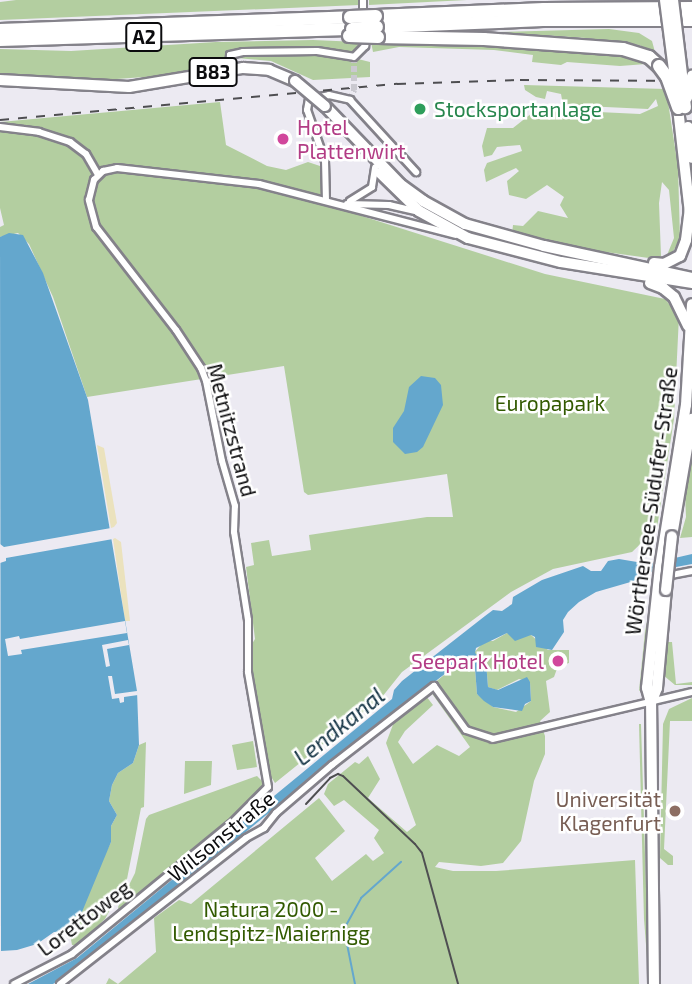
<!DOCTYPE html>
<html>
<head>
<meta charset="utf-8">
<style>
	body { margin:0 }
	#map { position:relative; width:692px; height:984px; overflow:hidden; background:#eceaf2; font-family:"Exo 2",sans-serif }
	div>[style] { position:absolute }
	.green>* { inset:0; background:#b3cea0 }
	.sand>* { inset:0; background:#ebe2bd }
	.water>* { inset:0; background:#64a7cd }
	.pier>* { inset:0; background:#eceaf2 }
	.stream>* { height:2px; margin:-1px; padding:0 1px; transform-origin:1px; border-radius:1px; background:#64a7cd }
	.street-tunnel>* { height:6px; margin-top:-3px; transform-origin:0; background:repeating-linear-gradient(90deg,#cac9d0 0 6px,transparent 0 9px) }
	.roads { filter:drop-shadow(2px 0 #84828a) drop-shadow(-2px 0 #84828a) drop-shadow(0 2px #84828a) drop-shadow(0 -2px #84828a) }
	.street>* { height:6px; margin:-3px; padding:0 3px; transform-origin:3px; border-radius:3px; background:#fff }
	.primary>* { height:10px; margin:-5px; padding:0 5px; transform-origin:5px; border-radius:5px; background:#fff }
	.highway>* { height:12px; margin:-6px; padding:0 6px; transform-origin:6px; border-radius:6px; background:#fff }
	.tram>* { height:2px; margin:-1px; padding:0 1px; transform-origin:1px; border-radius:1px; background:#4e4e51 }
	.rail>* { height:2px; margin-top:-1px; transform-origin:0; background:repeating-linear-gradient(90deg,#4e4e51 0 9px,transparent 0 18px) }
	.bridges { filter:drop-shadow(2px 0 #84828a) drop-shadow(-2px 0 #84828a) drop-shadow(0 2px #84828a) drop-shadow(0 -2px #84828a) }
	.primary-bridge>* { height:10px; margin:-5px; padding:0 5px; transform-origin:5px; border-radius:5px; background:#fff }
	.highway-bridge>* { height:12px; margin:-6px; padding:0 6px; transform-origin:6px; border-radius:6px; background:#fff }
	.dots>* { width:19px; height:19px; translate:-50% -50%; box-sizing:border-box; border:4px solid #fff; border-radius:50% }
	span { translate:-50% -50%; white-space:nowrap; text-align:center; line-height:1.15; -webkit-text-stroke:5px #fff; paint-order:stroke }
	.shield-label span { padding:2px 5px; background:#fff; border:2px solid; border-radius:5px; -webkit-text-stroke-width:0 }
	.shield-label { font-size:19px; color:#0c0c0e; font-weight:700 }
	.leisure-label { font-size:21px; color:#27864d }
	.left { translate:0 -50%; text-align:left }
	.hotel-label { font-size:21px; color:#b23c85 }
	.right { translate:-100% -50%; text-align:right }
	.park-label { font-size:21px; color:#325a01 }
	.street-label { font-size:21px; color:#0c0c0e }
	.education-label { font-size:21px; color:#785e54 }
	.water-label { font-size:23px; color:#163546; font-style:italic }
</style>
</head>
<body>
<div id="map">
	<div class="green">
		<div style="clip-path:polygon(16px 0,359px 0,359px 5px,0 20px,0 2px)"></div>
		<div style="clip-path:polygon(369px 0,467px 0,369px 5px)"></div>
		<div style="clip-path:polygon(609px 29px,639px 33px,652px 41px,655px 52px,639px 45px,586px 38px,496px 32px)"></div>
		<div style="clip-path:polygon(313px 40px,359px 42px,358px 59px,370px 62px,370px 77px,313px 80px,271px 61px,237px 58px,220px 59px,211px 64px,172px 75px,103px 80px,0 73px,0 49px,71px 51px,216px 42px)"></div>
		<div style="clip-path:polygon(371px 42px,580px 51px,637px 58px,646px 64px,620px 66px,567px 62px,561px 65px,532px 62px,533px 55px,494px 50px,399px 47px,373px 52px)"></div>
		<div style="clip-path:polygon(524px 85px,666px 89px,678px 167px,680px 239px,671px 255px,667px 255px,674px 238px,669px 190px,662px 182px,659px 203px,661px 256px,656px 259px,584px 249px,512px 234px,513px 225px,523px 226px,538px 211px,568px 218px,560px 205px,564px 197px,547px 185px,526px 199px,509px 195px,507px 181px,519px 171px,516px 168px,486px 182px,484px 170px,487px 163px,522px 151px,520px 145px,497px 147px,492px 155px,484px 157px,482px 146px,487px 128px,513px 128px,532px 113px,551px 118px,557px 110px,640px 114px,658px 106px,656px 99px,648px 109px,563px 105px,561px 94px,547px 91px,545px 99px,536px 97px,525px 90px)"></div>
		<div style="clip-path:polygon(220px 102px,226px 145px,267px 166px,286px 170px,308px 162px,323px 167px,324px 204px,545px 274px,665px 299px,679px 316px,674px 419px,657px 528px,632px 552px,553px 569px,511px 592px,402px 672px,382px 697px,275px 783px,270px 775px,250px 654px,250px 647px,255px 639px,246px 567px,254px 565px,251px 543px,269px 540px,272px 556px,311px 550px,309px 535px,427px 517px,453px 517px,447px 474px,308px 495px,304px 492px,284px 366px,87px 397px,53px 297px,29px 244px,18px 233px,0 237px,0 227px,4px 225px,0 208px,0 122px)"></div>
		<div style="clip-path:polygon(692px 450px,692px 537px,680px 538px,686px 517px,685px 493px)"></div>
		<div style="clip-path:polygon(653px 593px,641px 690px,639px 691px,645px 631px)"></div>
		<div style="clip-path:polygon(544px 613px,536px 625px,522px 629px,519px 625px)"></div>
		<div style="clip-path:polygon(507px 633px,531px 635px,548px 650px,569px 650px,569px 663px,558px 666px,554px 677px,546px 681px,550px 712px,540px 721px,545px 736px,545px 754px,534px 781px,521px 841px,503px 863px,481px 866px,439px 862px,435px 867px,453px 871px,496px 871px,635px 860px,639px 984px,106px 984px,109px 978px,118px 984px,156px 952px,154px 918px,179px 900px,191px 904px,319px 798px,345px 831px,315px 858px,332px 881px,366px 854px,373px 861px,384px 853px,374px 838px,379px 830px,344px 800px,334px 806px,324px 794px,328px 784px,355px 762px,359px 764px,368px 756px,380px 779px,368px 798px,407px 832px,416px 825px,386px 743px,394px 722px,426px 696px,433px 705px,405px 731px,398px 742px,413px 764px,437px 745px,459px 756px,470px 747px,428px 688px,464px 659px,475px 668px,477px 694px,493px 707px,516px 712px,531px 701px,530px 682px,519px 679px,497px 690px,488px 687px,486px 662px,474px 653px,484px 641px,493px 641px)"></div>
		<div style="clip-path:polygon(665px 642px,672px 642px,676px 684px,692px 682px,692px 685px,675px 685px,663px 675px)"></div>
		<div style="clip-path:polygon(692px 698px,692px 721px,670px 721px,664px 849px,673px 856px,673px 865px,668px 865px,660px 858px,663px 724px,669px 709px)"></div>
		<div style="clip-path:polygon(639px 724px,641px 724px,649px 984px,644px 919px)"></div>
		<div style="clip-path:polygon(253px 741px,257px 767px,237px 770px,232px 745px)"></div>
		<div style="clip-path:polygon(146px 742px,144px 807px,141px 808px,127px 879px,105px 919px,78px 945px,72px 945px,69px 929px,74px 917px,111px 842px,111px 826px,117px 815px,109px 801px,112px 785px,118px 773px,133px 763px,139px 745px)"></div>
		<div style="clip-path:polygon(185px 761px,212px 761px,211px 785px,184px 794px)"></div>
		<div style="clip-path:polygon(257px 776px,266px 785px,235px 817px,119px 911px,118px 907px,135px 873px,146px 819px,149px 815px)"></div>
	</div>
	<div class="sand">
		<div style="clip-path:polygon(97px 445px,104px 448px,117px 523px,114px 527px,111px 528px)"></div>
		<div style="clip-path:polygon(115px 538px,121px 542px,130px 621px,125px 621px,113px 539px)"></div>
	</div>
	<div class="water">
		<div style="clip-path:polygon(9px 233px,23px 235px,43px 273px,88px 400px,137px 691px,139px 745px,133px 763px,118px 773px,112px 785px,109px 801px,117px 815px,111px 826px,111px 842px,82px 912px,74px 917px,64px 933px,54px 932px,37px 944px,17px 950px,1px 951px,0 237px)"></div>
		<div style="clip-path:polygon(421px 376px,435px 378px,441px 385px,443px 405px,423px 447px,417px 452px,405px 454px,393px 442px,393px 428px,404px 411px,409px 387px)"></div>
		<div style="clip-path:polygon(692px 554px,692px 564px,639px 574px,634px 581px,596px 592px,579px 602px,568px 612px,563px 620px,564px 632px,552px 650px,536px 647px,535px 637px,531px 635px,515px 641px,507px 633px,476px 648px,475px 653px,486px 662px,488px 687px,498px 690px,527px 677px,530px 682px,531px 701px,525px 704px,522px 711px,493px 707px,484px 701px,477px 694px,475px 668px,464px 659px,312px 777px,93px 959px,53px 984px,28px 984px,77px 958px,392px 699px,394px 690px,402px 681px,485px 616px,493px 610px,502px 611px,512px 604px,513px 597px,542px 580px,583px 566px,591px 571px,601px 571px,608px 561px,619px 559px,649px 564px)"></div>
	</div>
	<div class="pier">
		<div style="clip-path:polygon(111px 528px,113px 539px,6px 558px,6px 561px,0 563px,0 544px,4px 547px)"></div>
		<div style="clip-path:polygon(125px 621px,127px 633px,21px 650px,22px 654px,8px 656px,5px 639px,19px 636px,20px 639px)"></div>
		<div style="clip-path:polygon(128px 640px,129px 645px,107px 649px,110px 666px,106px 667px,102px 645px)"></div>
		<div style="clip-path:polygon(108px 676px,112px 676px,115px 694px,137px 691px,138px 695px,124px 697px,124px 702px,120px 703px,119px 698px,112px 699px)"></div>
	</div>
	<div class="stream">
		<div style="left:355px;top:984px;width:56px;rotate:-101.3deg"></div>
		<div style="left:344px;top:929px;width:35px;rotate:-61deg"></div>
		<div style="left:361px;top:898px;width:54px;rotate:-42deg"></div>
	</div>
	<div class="street-tunnel">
		<div style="left:350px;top:100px;width:11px;rotate:-68deg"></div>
		<div style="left:354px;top:90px;width:33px;rotate:-90deg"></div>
	</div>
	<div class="roads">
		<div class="street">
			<div style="left:363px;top:0;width:16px;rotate:90deg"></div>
			<div style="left:229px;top:69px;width:14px;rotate:-86deg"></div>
			<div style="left:230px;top:55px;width:13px;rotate:-13deg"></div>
			<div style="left:243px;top:52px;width:74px;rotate:-0.8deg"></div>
			<div style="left:317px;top:51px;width:37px;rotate:9deg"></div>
			<div style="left:354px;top:57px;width:16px;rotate:-45deg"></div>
			<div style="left:365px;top:46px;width:9px;rotate:-96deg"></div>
			<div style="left:0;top:127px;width:39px;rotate:7deg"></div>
			<div style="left:39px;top:132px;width:33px;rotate:18deg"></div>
			<div style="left:70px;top:142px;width:20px;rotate:37deg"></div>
			<div style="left:86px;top:154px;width:24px;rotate:60deg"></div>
			<div style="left:326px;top:201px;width:40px;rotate:-91.4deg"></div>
			<div style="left:325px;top:161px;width:54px;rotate:-109.4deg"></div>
			<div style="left:307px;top:110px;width:11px;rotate:-80deg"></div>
			<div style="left:309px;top:99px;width:20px;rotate:-11deg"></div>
			<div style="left:329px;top:95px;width:22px;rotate:13deg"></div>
			<div style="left:350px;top:100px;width:98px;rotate:47.5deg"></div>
			<div style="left:350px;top:201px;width:26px;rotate:-32deg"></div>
			<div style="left:372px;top:187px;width:20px;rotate:-81deg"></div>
			<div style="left:347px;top:204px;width:42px;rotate:1.4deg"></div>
			<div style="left:389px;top:205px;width:28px;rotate:13deg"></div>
			<div style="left:666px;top:576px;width:26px;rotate:-11deg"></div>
			<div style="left:14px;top:984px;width:65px;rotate:-27.3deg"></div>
			<div style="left:72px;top:954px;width:205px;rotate:-39.3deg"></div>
			<div style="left:231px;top:824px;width:52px;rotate:-45deg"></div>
			<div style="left:268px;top:787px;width:117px;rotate:-99.9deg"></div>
			<div style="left:248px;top:672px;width:52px;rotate:-90deg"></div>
			<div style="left:248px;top:620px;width:89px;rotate:-99deg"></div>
			<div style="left:234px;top:532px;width:26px;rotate:-88deg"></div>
			<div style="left:235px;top:506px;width:47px;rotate:-106.1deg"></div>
			<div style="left:222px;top:461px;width:82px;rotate:-101.3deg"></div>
			<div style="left:206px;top:381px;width:14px;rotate:-111deg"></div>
			<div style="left:201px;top:368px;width:45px;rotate:-123.3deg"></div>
			<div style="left:176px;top:330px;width:130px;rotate:-127.8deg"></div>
			<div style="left:96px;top:227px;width:28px;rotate:-105deg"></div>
			<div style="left:89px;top:200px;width:21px;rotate:-76deg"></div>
			<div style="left:94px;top:180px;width:13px;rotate:-45deg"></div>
			<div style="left:103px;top:171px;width:14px;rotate:-12deg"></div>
			<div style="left:117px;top:168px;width:143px;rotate:6.4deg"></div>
			<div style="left:259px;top:184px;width:203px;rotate:14.5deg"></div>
			<div style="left:60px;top:984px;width:236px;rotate:-38.1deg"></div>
			<div style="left:246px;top:838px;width:21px;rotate:-29deg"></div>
			<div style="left:264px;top:828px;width:19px;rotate:-51deg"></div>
			<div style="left:276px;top:813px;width:74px;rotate:-40.6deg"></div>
			<div style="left:332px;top:765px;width:129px;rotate:-37.8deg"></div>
			<div style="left:434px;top:686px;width:54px;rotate:54deg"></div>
			<div style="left:466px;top:730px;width:28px;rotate:18deg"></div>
			<div style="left:493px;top:739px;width:204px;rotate:-13.3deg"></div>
		</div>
		<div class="primary">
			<div style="left:0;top:80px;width:129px;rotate:3.1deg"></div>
			<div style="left:129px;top:87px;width:116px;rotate:-9.5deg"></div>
			<div style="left:243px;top:68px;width:26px;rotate:4deg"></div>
			<div style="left:269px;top:70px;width:28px;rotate:23deg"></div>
			<div style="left:325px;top:106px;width:108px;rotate:46.1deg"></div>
			<div style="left:400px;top:184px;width:29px;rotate:36deg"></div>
			<div style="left:423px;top:201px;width:48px;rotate:28.7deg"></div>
			<div style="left:465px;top:224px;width:82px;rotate:15.6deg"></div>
			<div style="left:544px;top:246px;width:151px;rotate:12.2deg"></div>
			<div style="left:678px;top:108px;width:106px;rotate:83.5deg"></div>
			<div style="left:688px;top:127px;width:31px;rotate:83deg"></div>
			<div style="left:380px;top:173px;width:54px;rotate:44.3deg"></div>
			<div style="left:419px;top:211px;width:56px;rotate:28.9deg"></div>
			<div style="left:468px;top:238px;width:96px;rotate:14.5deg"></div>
			<div style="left:561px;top:262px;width:133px;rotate:9.1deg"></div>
			<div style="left:654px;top:263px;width:10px;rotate:6deg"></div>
			<div style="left:664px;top:264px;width:18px;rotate:-27deg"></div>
			<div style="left:680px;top:256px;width:17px;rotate:-69deg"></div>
			<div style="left:686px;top:240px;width:32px;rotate:-83deg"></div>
			<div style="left:650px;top:283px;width:14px;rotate:21deg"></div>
			<div style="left:663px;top:288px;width:14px;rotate:39deg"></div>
			<div style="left:674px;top:297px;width:32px;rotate:64deg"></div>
			<div style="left:672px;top:536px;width:119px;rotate:-80.3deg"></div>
			<div style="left:651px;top:703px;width:16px;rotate:-68deg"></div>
			<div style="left:657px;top:688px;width:98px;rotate:-84.8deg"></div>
			<div style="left:654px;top:984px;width:281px;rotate:-90.6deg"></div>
			<div style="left:651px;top:703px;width:16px;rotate:-105deg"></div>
			<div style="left:647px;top:688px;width:122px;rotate:-83.9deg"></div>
			<div style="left:660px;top:567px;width:164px;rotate:-80.9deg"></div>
			<div style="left:686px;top:405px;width:101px;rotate:-86.6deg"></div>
		</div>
		<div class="highway">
			<div style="left:376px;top:16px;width:168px;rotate:-2.4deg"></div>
			<div style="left:544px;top:9px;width:148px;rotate:-0.4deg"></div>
			<div style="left:377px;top:27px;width:166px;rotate:-2.4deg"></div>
			<div style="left:543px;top:20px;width:149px"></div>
			<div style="left:0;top:30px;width:350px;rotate:-2.1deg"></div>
			<div style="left:378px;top:37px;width:106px;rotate:1.1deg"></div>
			<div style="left:484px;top:39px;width:139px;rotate:4.1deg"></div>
			<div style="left:623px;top:49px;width:27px;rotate:17deg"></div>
			<div style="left:649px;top:57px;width:13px;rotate:42deg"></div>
			<div style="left:0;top:40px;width:348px;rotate:-1.8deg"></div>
		</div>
	</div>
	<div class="tram">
		<div style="left:306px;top:804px;width:35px;rotate:-47deg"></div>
		<div style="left:330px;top:778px;width:9px;rotate:-27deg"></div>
		<div style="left:338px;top:774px;width:5px;rotate:22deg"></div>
		<div style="left:343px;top:776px;width:99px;rotate:43.4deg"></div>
		<div style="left:415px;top:844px;width:11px;rotate:52deg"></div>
		<div style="left:422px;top:853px;width:136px;rotate:74.6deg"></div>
	</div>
	<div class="rail">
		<div style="left:0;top:120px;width:399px;rotate:-5.2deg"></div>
		<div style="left:397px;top:84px;width:123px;rotate:-1.9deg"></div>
		<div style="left:520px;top:80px;width:172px;rotate:0.3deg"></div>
	</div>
	<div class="bridges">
		<div class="primary-bridge">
			<div style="left:665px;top:0;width:95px;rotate:82.7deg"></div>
			<div style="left:295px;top:81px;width:39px;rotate:40deg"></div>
			<div style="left:687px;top:98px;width:23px;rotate:-77deg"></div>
			<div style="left:666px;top:590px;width:54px;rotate:-83.7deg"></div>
		</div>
		<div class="highway-bridge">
			<div style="left:672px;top:0;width:108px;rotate:83.1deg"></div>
			<div style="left:350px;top:17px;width:26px;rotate:-2deg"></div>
			<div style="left:352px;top:29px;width:25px;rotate:-5deg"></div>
			<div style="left:349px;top:36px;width:29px;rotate:2deg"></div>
			<div style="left:659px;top:66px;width:14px;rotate:54deg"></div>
			<div style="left:667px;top:77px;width:33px;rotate:70deg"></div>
		</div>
	</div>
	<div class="dots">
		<div style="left:420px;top:109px;background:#2e9e5b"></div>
		<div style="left:283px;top:139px;background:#d1479c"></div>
		<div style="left:558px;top:661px;background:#d1479c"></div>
		<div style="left:675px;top:811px;background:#8d6e63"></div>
	</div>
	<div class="shield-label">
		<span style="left:144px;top:37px">A2</span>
		<span style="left:213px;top:72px">B83</span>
	</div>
	<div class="leisure-label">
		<span class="left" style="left:434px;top:109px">Stocksportanlage</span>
	</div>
	<div class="hotel-label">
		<span class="left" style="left:297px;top:139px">Hotel<br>Plattenwirt</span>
		<span class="right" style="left:544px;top:661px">Seepark Hotel</span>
	</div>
	<div class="park-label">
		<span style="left:550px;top:403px">Europapark</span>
		<span style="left:271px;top:921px">Natura 2000 -<br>Lendspitz-Maiernigg</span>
	</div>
	<div class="street-label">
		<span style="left:232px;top:430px;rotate:75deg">Metnitzstrand</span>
		<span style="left:651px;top:501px;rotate:-82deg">Wörthersee-Südufer-Straße</span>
		<span style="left:221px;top:836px;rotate:-39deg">Wilsonstraße</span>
		<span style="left:84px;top:918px;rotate:-37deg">Lorettoweg</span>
	</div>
	<div class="education-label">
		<span class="right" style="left:661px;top:811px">Universität<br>Klagenfurt</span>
	</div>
	<div class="water-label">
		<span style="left:339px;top:726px;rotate:-39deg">Lendkanal</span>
	</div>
</div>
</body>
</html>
